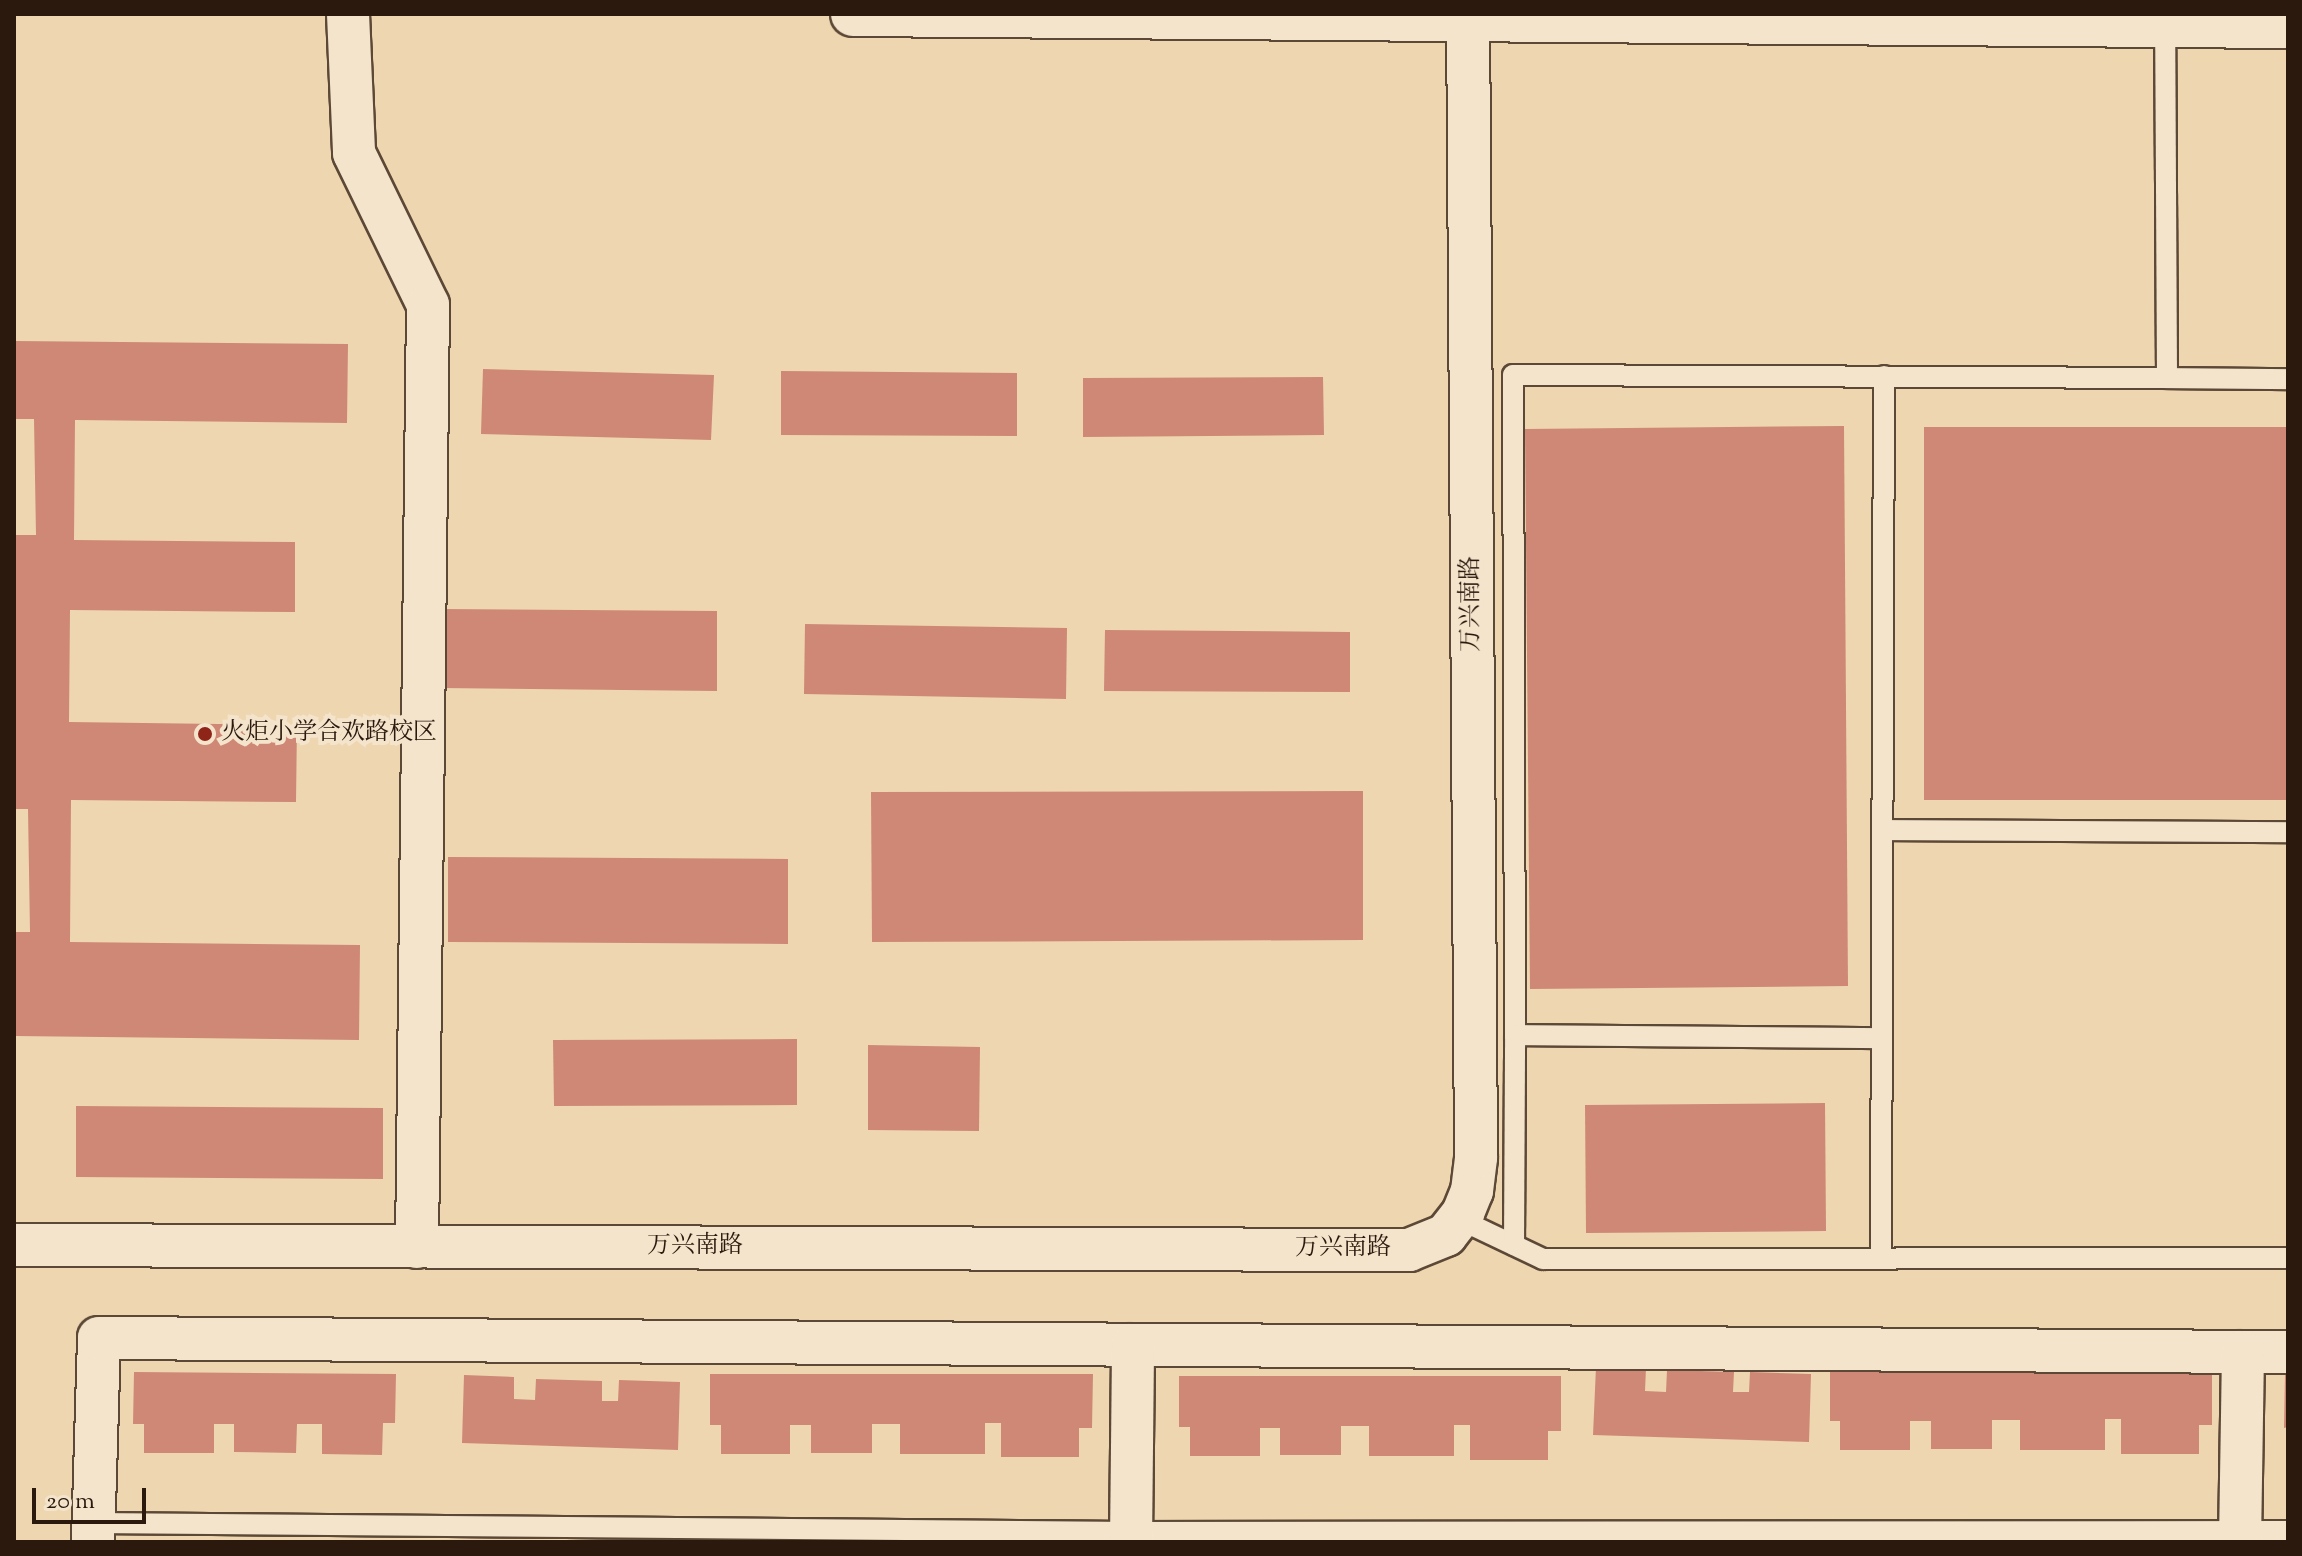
<!DOCTYPE html>
<html>
<head>
<meta charset="utf-8">
<style>
	body { margin:0 }
	#map { position:relative; width:2302px; height:1556px; overflow:hidden; background:#eed6b0; font-family:"Sorts Mill Goudy","Noto Serif SC",serif }
	div>[style] { position:absolute }
	.building>* { inset:0; background:#ce8875 }
	.roads { filter:drop-shadow(2px 0 #5c4836) drop-shadow(-2px 0 #5c4836) drop-shadow(0 2px #5c4836) drop-shadow(0 -2px #5c4836) }
	.service>* { height:20px; margin:-10px; padding:0 10px; transform-origin:10px; border-radius:10px; background:#f4e4cc }
	.minor>* { height:42px; margin:-21px; padding:0 21px; transform-origin:21px; border-radius:21px; background:#f4e4cc }
	.tertiary>* { height:44px; margin:-22px; padding:0 22px; transform-origin:22px; border-radius:22px; background:#f4e4cc }
	.dots>* { width:22px; height:22px; translate:-50% -50%; box-sizing:border-box; border:4px solid #f4e4cc; border-radius:50% }
	span { translate:-50% -50%; white-space:nowrap; text-align:center; line-height:1.15; -webkit-text-stroke:8px #f4e4cc; paint-order:stroke }
	.street-label { font-size:24px; color:#2b190d }
	.poi-label { font-size:24px; color:#2b190d }
	.left { translate:0 -50%; text-align:left }
	.frame { position:absolute; inset:0; border:16px solid #2b190d; pointer-events:none }
	.scale { position:absolute; left:32px; top:1488px; width:114px; height:36px; box-sizing:border-box; border:4px solid #2b190d; border-top:0; padding-left:10px; font-size:24px; line-height:28px; white-space:nowrap; color:#2b190d; -webkit-text-stroke:6px #f4e4cc; paint-order:stroke }
</style>
</head>
<body>
<div id="map">
	<div class="building">
		<div style="clip-path:polygon(14px 341px,348px 344px,347px 423px,75px 420px,74px 540px,295px 542px,295px 612px,70px 610px,69px 722px,297px 725px,296px 802px,71px 800px,70px 942px,360px 945px,359px 1040px,14px 1036px,14px 932px,30px 932px,28px 809px,14px 809px,14px 535px,36px 535px,34px 419px,14px 419px)"></div>
		<div style="clip-path:polygon(483px 369px,714px 375px,711px 440px,481px 434px)"></div>
		<div style="clip-path:polygon(781px 371px,1017px 373px,1017px 436px,781px 435px)"></div>
		<div style="clip-path:polygon(1323px 377px,1324px 435px,1083px 437px,1083px 378px)"></div>
		<div style="clip-path:polygon(1844px 426px,1848px 986px,1530px 989px,1525px 429px)"></div>
		<div style="clip-path:polygon(1924px 427px,2288px 427px,2288px 800px,1924px 800px)"></div>
		<div style="clip-path:polygon(441px 609px,717px 611px,717px 691px,440px 688px)"></div>
		<div style="clip-path:polygon(805px 624px,1067px 628px,1066px 699px,804px 694px)"></div>
		<div style="clip-path:polygon(1105px 630px,1350px 632px,1350px 692px,1104px 691px)"></div>
		<div style="clip-path:polygon(1363px 791px,1363px 940px,872px 942px,871px 792px)"></div>
		<div style="clip-path:polygon(448px 857px,788px 859px,788px 944px,448px 942px)"></div>
		<div style="clip-path:polygon(797px 1039px,797px 1105px,554px 1106px,553px 1040px)"></div>
		<div style="clip-path:polygon(868px 1045px,980px 1047px,979px 1131px,868px 1130px)"></div>
		<div style="clip-path:polygon(1825px 1103px,1826px 1231px,1586px 1233px,1585px 1105px)"></div>
		<div style="clip-path:polygon(76px 1106px,383px 1108px,383px 1179px,76px 1177px)"></div>
		<div style="clip-path:polygon(1596px 1367px,1646px 1368px,1645px 1391px,1666px 1392px,1667px 1370px,1734px 1372px,1733px 1392px,1749px 1392px,1750px 1372px,1811px 1374px,1809px 1442px,1593px 1435px)"></div>
		<div style="clip-path:polygon(1830px 1370px,2212px 1370px,2212px 1425px,2199px 1425px,2199px 1454px,2121px 1454px,2121px 1419px,2105px 1419px,2105px 1450px,2020px 1450px,2020px 1420px,1992px 1420px,1992px 1449px,1931px 1449px,1931px 1421px,1910px 1421px,1910px 1450px,1840px 1450px,1840px 1421px,1830px 1421px)"></div>
		<div style="clip-path:polygon(134px 1372px,396px 1374px,395px 1423px,383px 1423px,382px 1455px,322px 1454px,322px 1424px,297px 1424px,296px 1453px,234px 1452px,234px 1424px,214px 1424px,214px 1453px,144px 1453px,144px 1424px,133px 1424px)"></div>
		<div style="clip-path:polygon(710px 1374px,1093px 1374px,1092px 1428px,1079px 1428px,1079px 1457px,1001px 1457px,1001px 1423px,985px 1423px,985px 1454px,900px 1454px,900px 1424px,872px 1424px,872px 1453px,811px 1453px,811px 1425px,790px 1425px,790px 1454px,721px 1454px,721px 1425px,710px 1425px)"></div>
		<div style="clip-path:polygon(2285px 1374px,2288px 1374px,2288px 1427px,2284px 1428px)"></div>
		<div style="clip-path:polygon(464px 1375px,514px 1377px,514px 1399px,535px 1400px,536px 1379px,602px 1381px,602px 1401px,618px 1401px,619px 1380px,680px 1382px,678px 1450px,462px 1443px)"></div>
		<div style="clip-path:polygon(1179px 1376px,1561px 1376px,1561px 1431px,1548px 1431px,1548px 1460px,1470px 1460px,1470px 1425px,1454px 1425px,1454px 1456px,1369px 1456px,1369px 1426px,1341px 1426px,1341px 1455px,1280px 1455px,1280px 1428px,1260px 1428px,1260px 1456px,1190px 1456px,1190px 1427px,1179px 1427px)"></div>
	</div>
	<div class="roads">
		<div class="service">
			<div style="left:2167px;top:378px;width:121px;rotate:0.5deg"></div>
			<div style="left:1882px;top:830px;width:406px;rotate:0.3deg"></div>
			<div style="left:1515px;top:1035px;width:660px;rotate:-90.17deg"></div>
			<div style="left:1513px;top:375px;width:654px;rotate:0.26deg"></div>
			<div style="left:2167px;top:378px;width:353px;rotate:-90.3deg"></div>
			<div style="left:1459px;top:1219px;width:93px;rotate:25.5deg"></div>
			<div style="left:1543px;top:1259px;width:745px;rotate:-0.08deg"></div>
			<div style="left:1514px;top:1245px;width:210px;rotate:-89.7deg"></div>
			<div style="left:1515px;top:1035px;width:366px;rotate:0.5deg"></div>
			<div style="left:1881px;top:1258px;width:882px;rotate:-89.81deg"></div>
			<div style="left:93px;top:1523px;width:1038px;rotate:0.5deg"></div>
			<div style="left:1131px;top:1532px;width:1157px;rotate:-0.05deg"></div>
		</div>
		<div class="minor">
			<div style="left:348px;top:14px;width:139px;rotate:87.5deg"></div>
			<div style="left:354px;top:153px;width:169px;rotate:64deg"></div>
			<div style="left:428px;top:305px;width:942px;rotate:90.67deg"></div>
			<div style="left:14px;top:1245px;width:1395px;rotate:0.21deg"></div>
			<div style="left:1409px;top:1250px;width:40px;rotate:-22deg"></div>
			<div style="left:1446px;top:1235px;width:28px;rotate:-52deg"></div>
			<div style="left:1463px;top:1213px;width:24px;rotate:-68deg"></div>
			<div style="left:1472px;top:1191px;width:34px;rotate:-83deg"></div>
			<div style="left:1476px;top:1157px;width:1138px;rotate:-90.4deg"></div>
			<div style="left:2243px;top:1352px;width:45px"></div>
			<div style="left:93px;top:1542px;width:204px;rotate:-88.3deg"></div>
			<div style="left:99px;top:1338px;width:2144px;rotate:0.37deg"></div>
			<div style="left:2243px;top:1352px;width:190px;rotate:90.9deg"></div>
			<div style="left:1131px;top:1542px;width:197px;rotate:-89.4deg"></div>
		</div>
		<div class="tertiary">
			<div style="left:853px;top:14px;width:1435px;rotate:0.48deg"></div>
		</div>
	</div>
	<div class="dots">
		<div style="left:205px;top:734px;background:#8f2418"></div>
	</div>
	<div class="street-label">
		<span style="left:1472px;top:604px;rotate:-90deg">万兴南路</span>
		<span style="left:695px;top:1247px">万兴南路</span>
		<span style="left:1343px;top:1249px">万兴南路</span>
	</div>
	<div class="poi-label">
		<span class="left" style="left:221px;top:734px">火炬小学合欢路校区</span>
	</div>
	<div class="frame"></div>
	<div class="scale">20 m</div>
</div>
</body>
</html>
